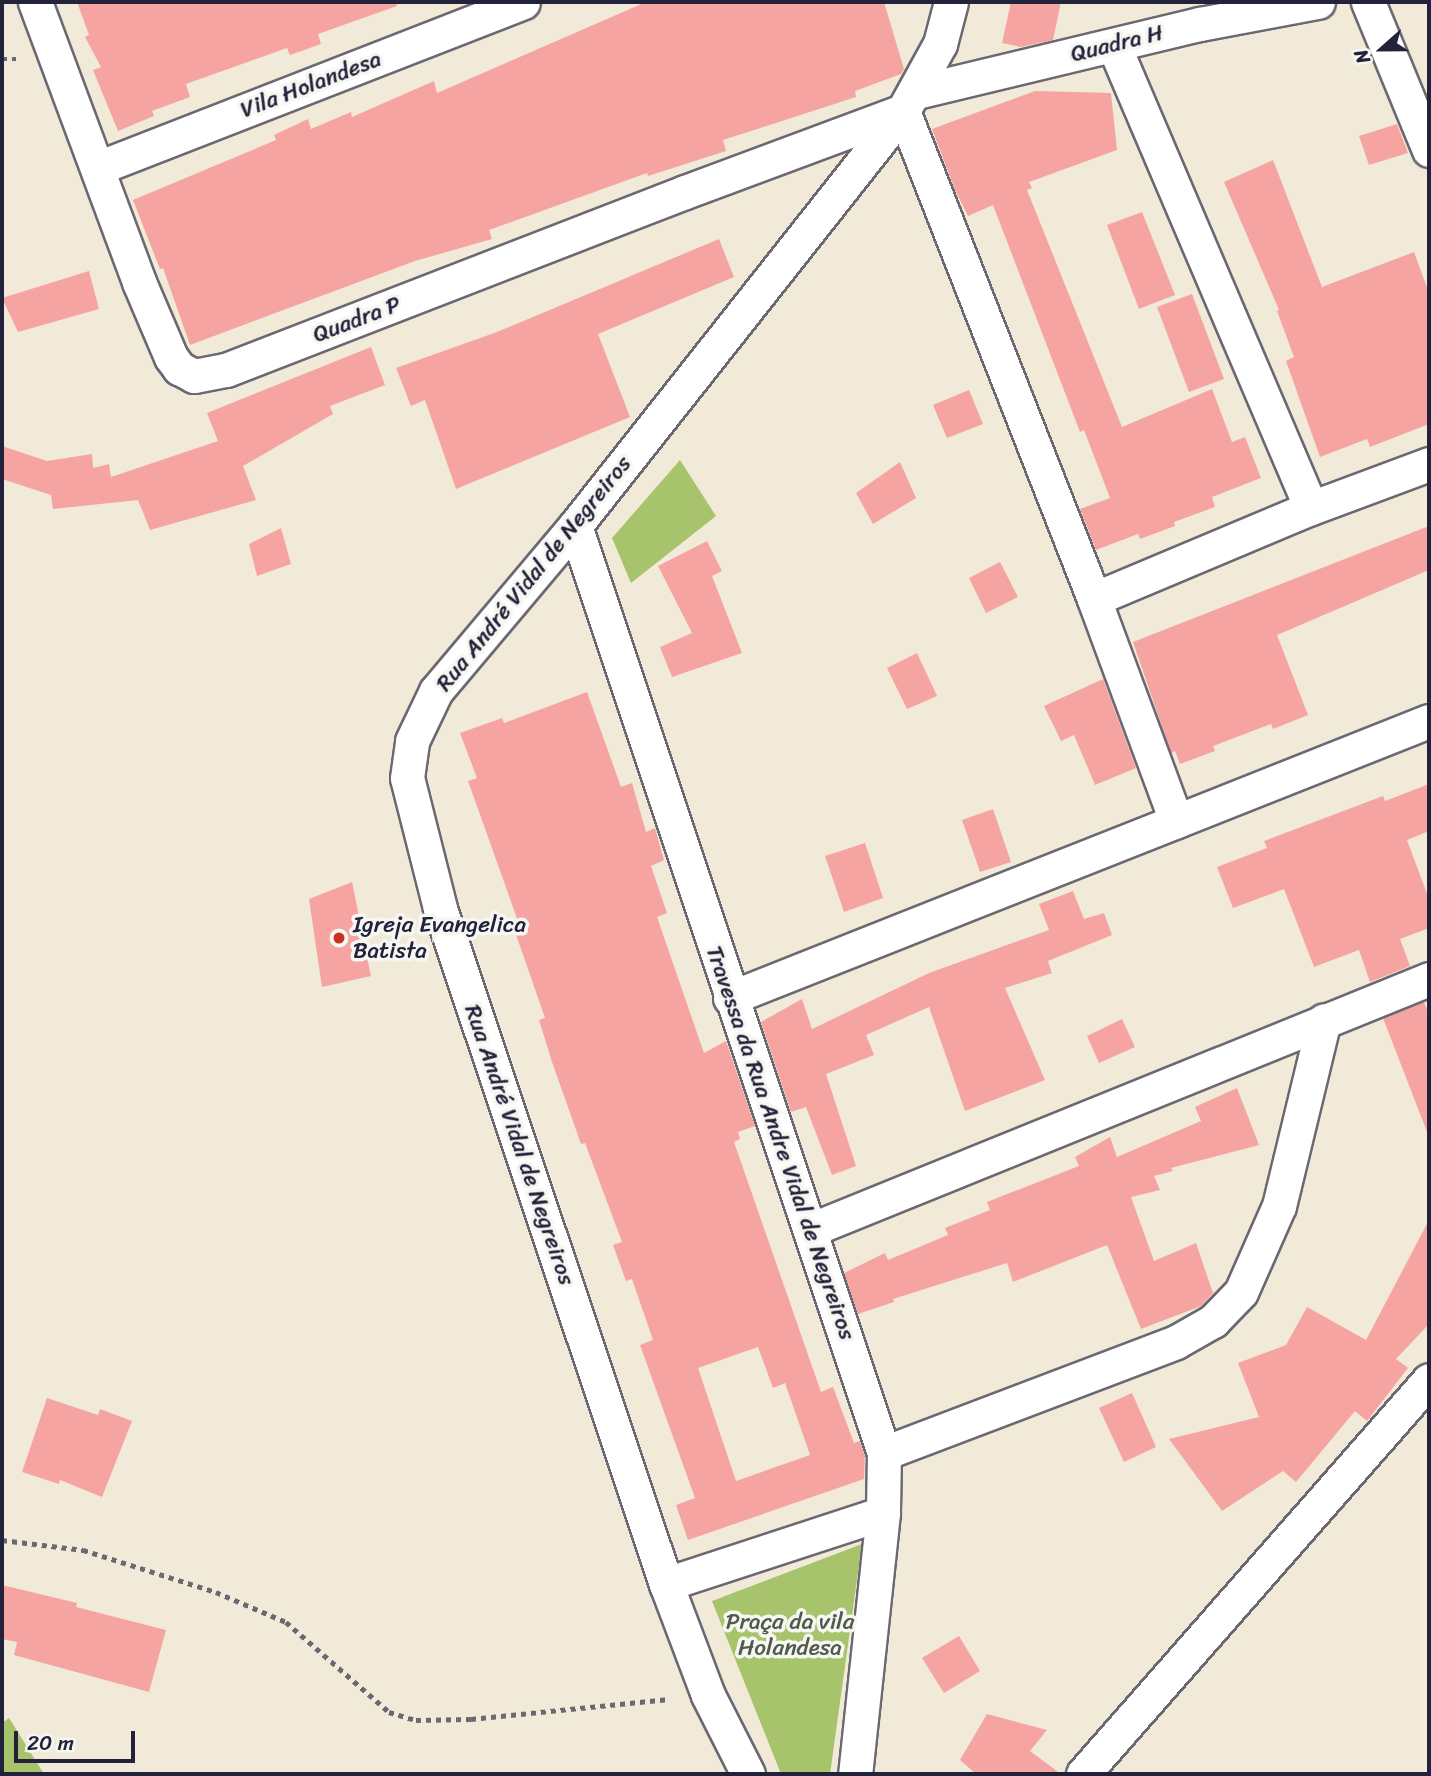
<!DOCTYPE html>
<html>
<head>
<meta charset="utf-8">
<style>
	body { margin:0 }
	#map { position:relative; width:1431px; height:1776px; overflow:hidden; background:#f2ead8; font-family:Sriracha,sans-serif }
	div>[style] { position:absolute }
	.green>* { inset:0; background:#a7c46c }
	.building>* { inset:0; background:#f6a4a2 }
	.path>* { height:4.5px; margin-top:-2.25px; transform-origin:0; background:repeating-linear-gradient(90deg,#6b6872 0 5px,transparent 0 10px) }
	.roads { filter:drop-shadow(2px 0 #6b6872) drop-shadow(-2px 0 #6b6872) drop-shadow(0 2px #6b6872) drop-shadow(0 -2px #6b6872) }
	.street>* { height:33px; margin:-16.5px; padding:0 16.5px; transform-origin:16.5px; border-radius:16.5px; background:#fff }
	.dots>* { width:19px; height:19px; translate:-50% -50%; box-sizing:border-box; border:4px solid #f6f6f2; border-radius:50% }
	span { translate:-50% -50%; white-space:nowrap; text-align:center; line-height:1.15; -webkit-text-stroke:7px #f6f6f2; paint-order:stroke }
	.street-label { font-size:23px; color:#22223b }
	.poi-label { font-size:23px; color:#22223b }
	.left { translate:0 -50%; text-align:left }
	.park-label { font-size:23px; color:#515b4c }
	.frame { position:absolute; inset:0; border:4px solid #22223b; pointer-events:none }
	.north { position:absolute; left:1347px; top:14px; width:70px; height:70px; -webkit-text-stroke:5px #f6f6f2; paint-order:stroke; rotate:249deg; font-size:19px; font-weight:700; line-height:28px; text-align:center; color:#22223b }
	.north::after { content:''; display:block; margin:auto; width:24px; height:32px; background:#22223b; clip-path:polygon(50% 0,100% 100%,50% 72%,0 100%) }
	.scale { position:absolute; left:14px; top:1731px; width:121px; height:32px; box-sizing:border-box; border:4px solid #22223b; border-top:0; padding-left:9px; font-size:21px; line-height:24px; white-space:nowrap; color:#22223b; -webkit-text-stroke:5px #f6f6f2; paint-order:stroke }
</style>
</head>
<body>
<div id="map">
	<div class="green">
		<div style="clip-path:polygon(680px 460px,716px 516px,631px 583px,612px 538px)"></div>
		<div style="clip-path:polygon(862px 1544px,830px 1774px,781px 1774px,712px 1601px)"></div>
		<div style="clip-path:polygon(9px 1718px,44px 1774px,2px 1774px,2px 1723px)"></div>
	</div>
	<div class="building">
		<div style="clip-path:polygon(77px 2px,396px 2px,397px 6px,318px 34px,321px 44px,290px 55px,287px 48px,186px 84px,190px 97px,152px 111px,154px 116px,118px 131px,93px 70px,101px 67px,85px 37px,89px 35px)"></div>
		<div style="clip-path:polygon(646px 2px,884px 2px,904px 69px,901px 74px,855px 91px,856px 97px,723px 140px,726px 151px,648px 176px,647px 173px,489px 230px,492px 239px,415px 261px,190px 345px,163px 268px,160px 269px,133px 200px,276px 140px,274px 135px,308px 119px,311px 129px,351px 112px,352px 117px,434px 81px,437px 93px)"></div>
		<div style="clip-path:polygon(1011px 2px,1061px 2px,1053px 40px,1021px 47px,1002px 43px)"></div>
		<div style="clip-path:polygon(1035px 91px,1111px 93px,1117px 150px,1029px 182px,1032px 188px,1027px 190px,1122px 427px,1212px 389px,1232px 442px,1245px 437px,1261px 478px,1212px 497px,1215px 507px,1174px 522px,1175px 526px,1140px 539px,1138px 534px,1096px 550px,1080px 509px,1110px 498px,1084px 430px,1080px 432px,993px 205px,968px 216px,955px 190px,932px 129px)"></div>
		<div style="clip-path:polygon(1397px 124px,1408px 153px,1369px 165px,1359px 136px)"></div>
		<div style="clip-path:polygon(1273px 160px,1322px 287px,1414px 252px,1429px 293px,1429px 424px,1370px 447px,1367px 439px,1320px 457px,1286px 361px,1294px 357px,1277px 311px,1279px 310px,1224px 182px)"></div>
		<div style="clip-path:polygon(1142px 212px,1175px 295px,1139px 309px,1107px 225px)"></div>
		<div style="clip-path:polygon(719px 239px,734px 277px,598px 334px,630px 417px,456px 489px,425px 400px,411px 406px,396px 368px,497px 332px)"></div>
		<div style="clip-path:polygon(89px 271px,99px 309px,18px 332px,2px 298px)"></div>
		<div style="clip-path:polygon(1192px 294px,1224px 379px,1189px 392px,1157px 307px)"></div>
		<div style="clip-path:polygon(371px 347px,385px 385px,330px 406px,333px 414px,243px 466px,256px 500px,150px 530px,138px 500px,53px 509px,51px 495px,2px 479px,2px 446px,47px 461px,92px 454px,93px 468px,109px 464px,111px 477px,218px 441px,207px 413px)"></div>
		<div style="clip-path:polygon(969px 390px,983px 424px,947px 438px,933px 405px)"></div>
		<div style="clip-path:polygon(900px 462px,916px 498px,873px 524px,856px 493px)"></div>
		<div style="clip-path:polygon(1429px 526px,1429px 570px,1277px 635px,1308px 715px,1273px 729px,1271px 724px,1213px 746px,1215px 751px,1180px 764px,1175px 751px,1171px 753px,1133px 642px)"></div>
		<div style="clip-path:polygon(281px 528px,291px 564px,257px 576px,249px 544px)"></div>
		<div style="clip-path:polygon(707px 541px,722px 571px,712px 576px,742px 653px,672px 677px,660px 647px,692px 633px,658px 566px)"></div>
		<div style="clip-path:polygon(1000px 562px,1018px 597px,986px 613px,969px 578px)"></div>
		<div style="clip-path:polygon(917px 653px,937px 696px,907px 709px,887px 668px)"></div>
		<div style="clip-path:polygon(1103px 679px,1136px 768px,1095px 785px,1074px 735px,1061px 741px,1044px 706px)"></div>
		<div style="clip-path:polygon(evenodd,587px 692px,621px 787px,632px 783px,646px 832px,655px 828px,664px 860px,651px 866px,667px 913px,657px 917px,704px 1053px,726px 1041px,755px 1126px,738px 1132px,740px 1139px,734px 1142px,821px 1392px,833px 1387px,854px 1443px,860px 1441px,865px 1456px,864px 1479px,688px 1540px,676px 1505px,695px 1498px,640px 1345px,653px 1340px,632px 1279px,626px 1281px,613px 1245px,622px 1242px,585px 1143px,581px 1144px,552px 1062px,539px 1020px,545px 1018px,513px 926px,519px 924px,468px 781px,477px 778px,460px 733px,502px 718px,504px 723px,587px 692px,758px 1347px,773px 1388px,785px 1383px,810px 1455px,736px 1481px,698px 1368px,758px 1347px)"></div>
		<div style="clip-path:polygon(1429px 784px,1429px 831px,1407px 840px,1429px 899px,1429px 928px,1400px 939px,1410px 966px,1370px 982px,1359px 950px,1314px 967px,1284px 889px,1233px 908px,1217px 867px,1267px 848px,1264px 841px,1383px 796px,1385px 801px)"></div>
		<div style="clip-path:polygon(993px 809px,1011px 862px,980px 872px,962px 820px)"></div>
		<div style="clip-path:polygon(865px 843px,883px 898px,844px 912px,825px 856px)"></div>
		<div style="clip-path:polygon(352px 882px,371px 976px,322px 987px,309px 899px)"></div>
		<div style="clip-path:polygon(1073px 891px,1084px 919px,1104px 913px,1112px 935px,1048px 961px,1052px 973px,1005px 988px,1045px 1080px,965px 1111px,929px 1007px,866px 1035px,874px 1055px,826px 1074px,856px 1166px,832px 1175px,806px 1107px,791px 1112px,761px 1022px,802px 999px,812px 1029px,929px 973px,1049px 930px,1039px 904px)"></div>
		<div style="clip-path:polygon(1424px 1002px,1429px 1015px,1427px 1132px,1383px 1018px)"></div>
		<div style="clip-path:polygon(1122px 1019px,1135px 1047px,1099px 1063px,1087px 1036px)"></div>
		<div style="clip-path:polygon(1237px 1088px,1259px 1145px,1171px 1168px,1173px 1171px,1154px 1176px,1160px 1190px,1131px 1197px,1154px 1261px,1196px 1243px,1213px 1293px,1201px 1306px,1141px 1329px,1107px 1245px,1013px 1282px,1007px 1263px,893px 1299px,894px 1302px,858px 1314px,844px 1273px,885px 1253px,888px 1260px,948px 1235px,945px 1228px,990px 1210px,987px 1202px,1079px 1166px,1075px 1157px,1110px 1137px,1117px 1157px,1201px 1121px,1195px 1107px)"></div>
		<div style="clip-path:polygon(1429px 1220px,1429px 1324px,1396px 1359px,1408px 1368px,1367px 1421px,1355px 1411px,1296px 1482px,1283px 1471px,1222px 1511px,1169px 1439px,1259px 1417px,1238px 1363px,1286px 1345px,1307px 1307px,1366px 1340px)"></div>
		<div style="clip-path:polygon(1132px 1393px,1156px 1447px,1124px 1462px,1099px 1408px)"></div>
		<div style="clip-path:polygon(47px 1398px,98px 1415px,100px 1409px,132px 1421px,102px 1497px,60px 1480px,59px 1484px,22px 1472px)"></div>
		<div style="clip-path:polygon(2px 1585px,77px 1603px,76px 1607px,166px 1630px,149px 1692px,14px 1655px,17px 1642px,2px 1639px)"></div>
		<div style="clip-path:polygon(959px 1636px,980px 1671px,944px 1693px,922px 1658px)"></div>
		<div style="clip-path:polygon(987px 1714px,1047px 1730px,1030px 1751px,1061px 1774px,976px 1774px,960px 1760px)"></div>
	</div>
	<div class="path">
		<div style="left:2px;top:59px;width:14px"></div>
		<div style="left:2px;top:1540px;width:82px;rotate:7deg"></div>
		<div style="left:83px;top:1550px;width:139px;rotate:17.5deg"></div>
		<div style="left:216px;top:1592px;width:76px;rotate:23.2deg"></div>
		<div style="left:286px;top:1622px;width:137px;rotate:41.1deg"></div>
		<div style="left:389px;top:1712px;width:28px;rotate:17deg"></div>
		<div style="left:416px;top:1720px;width:55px;rotate:-1deg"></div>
		<div style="left:471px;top:1719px;width:199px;rotate:-5.8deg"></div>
	</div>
	<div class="roads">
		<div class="street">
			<div style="left:35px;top:2px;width:299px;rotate:69.6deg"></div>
			<div style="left:139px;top:282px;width:82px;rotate:66.9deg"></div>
			<div style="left:171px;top:357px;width:14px;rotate:54deg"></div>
			<div style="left:179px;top:368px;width:17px;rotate:28deg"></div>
			<div style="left:194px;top:376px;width:33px;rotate:-11deg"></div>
			<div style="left:226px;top:370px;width:492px;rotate:-21.2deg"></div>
			<div style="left:685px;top:192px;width:233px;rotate:-20.4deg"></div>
			<div style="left:903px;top:111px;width:524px;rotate:68.62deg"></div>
			<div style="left:1094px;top:599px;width:237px;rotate:69.7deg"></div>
			<div style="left:1368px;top:2px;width:160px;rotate:67.6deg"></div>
			<div style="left:1114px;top:46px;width:502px;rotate:66.91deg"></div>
			<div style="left:916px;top:92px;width:292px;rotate:-13.5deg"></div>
			<div style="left:1200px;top:24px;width:120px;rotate:-10.6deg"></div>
			<div style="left:98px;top:168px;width:456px;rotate:-21.3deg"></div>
			<div style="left:575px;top:526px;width:977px;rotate:71.57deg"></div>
			<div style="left:884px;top:1453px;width:60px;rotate:91deg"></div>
			<div style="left:883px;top:1513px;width:262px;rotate:96.1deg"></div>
			<div style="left:1094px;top:599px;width:235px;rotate:-22.8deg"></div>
			<div style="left:1311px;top:508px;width:126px;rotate:-20.4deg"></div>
			<div style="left:730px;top:998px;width:752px;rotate:-21.62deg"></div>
			<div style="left:810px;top:1230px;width:668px;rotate:-22.07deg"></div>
			<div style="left:884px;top:1453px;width:312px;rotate:-20.8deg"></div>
			<div style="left:1176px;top:1342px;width:43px;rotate:-29.6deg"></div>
			<div style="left:1213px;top:1321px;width:40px;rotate:-46deg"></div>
			<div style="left:1241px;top:1292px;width:94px;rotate:-66.2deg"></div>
			<div style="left:1279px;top:1206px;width:191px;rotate:-76.4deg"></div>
			<div style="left:666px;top:1584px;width:228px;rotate:-18.1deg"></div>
			<div style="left:748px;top:1774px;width:89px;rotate:-116.9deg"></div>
			<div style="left:708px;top:1695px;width:119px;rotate:-110.7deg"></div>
			<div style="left:666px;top:1584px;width:713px;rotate:-108.49deg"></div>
			<div style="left:440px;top:908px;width:134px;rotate:-104.2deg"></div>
			<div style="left:407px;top:778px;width:37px;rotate:-82deg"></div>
			<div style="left:412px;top:741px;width:55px;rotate:-64.4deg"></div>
			<div style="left:436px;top:691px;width:216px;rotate:-49.9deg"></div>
			<div style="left:575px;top:526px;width:529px;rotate:-51.68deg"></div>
			<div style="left:903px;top:111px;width:77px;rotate:-61.1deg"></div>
			<div style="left:940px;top:44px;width:43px;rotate:-75.3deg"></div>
			<div style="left:1083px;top:1774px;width:524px;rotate:-48.71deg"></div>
		</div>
	</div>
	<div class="dots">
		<div style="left:339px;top:938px;background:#c8321e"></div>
	</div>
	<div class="street-label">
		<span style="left:1117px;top:44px;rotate:-14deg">Quadra H</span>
		<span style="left:311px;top:85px;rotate:-21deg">Vila Holandesa</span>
		<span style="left:357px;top:320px;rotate:-21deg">Quadra P</span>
		<span style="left:534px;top:574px;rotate:-51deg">Rua André Vidal de Negreiros</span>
		<span style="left:780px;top:1143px;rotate:71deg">Travessa da Rua Andre Vidal de Negreiros</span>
		<span style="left:519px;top:1145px;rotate:71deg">Rua André Vidal de Negreiros</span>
	</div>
	<div class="poi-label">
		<span class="left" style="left:353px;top:938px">Igreja Evangelica<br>Batista</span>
	</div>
	<div class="park-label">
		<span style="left:790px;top:1635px">Praça da vila<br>Holandesa</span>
	</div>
	<div class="frame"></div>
	<div class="north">N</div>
	<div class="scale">20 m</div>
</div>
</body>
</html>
